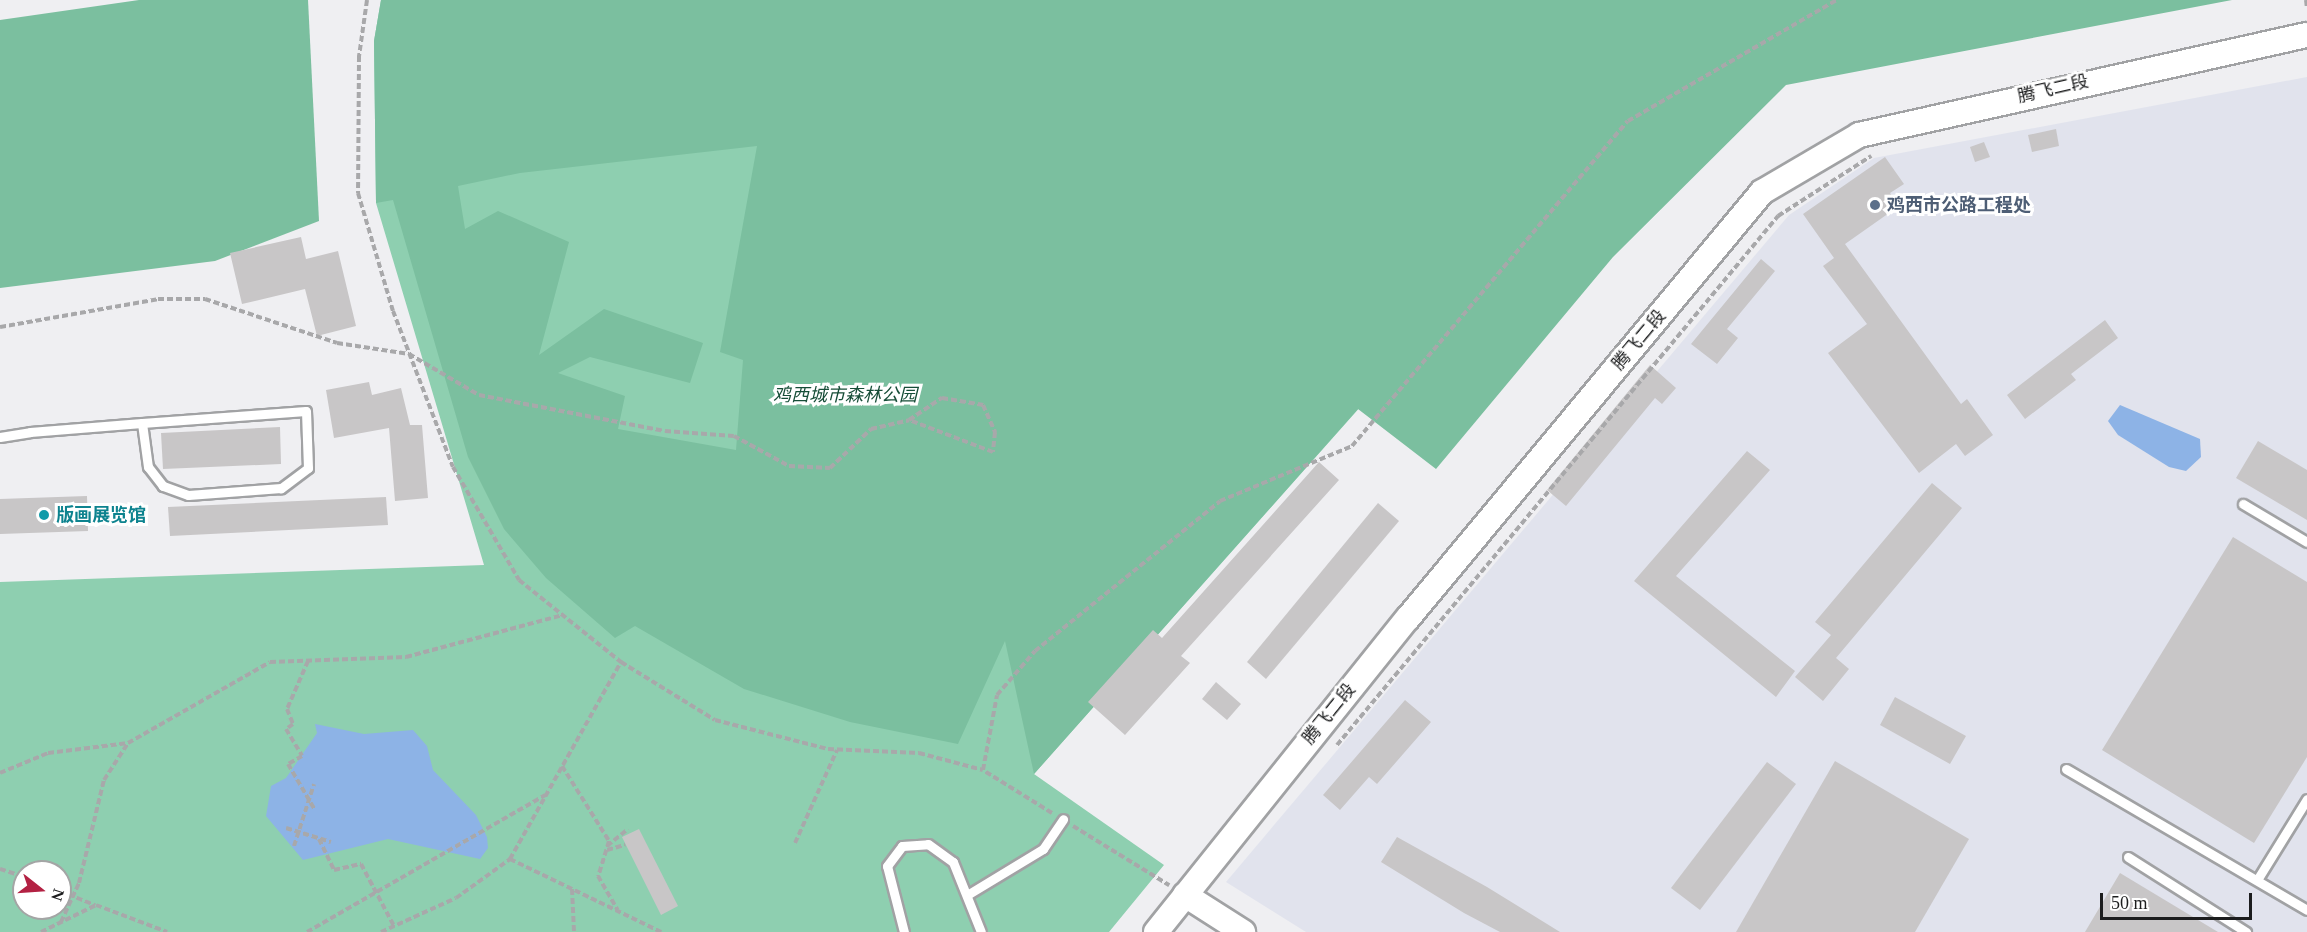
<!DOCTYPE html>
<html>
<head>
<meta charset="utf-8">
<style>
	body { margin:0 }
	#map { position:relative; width:2307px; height:932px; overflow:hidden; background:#efeff2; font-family:"Times New Roman","Noto Sans SC",serif }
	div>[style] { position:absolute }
	.built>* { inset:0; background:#e1e3ed }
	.green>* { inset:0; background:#8ecfb0 }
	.forest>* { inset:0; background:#7bbf9f }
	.water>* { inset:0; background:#8db3e6 }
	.building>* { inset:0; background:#c8c6c7 }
	.path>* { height:4px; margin-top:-2px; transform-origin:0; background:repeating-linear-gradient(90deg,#a8a8aa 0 6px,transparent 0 9px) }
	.roads { filter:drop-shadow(2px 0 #a1a2a4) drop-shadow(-2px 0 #a1a2a4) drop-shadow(0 2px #a1a2a4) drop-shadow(0 -2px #a1a2a4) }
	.service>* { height:9px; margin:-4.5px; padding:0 4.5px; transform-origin:4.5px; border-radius:4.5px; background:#fff }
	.tertiary>* { height:24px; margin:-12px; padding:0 12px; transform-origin:12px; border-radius:12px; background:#fff }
	.dots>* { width:16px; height:16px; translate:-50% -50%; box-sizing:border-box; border:3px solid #fff; border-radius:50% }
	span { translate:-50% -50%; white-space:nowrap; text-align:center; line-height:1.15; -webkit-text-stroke:6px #fff; paint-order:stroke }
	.street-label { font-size:18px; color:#1c1d1e }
	.service-label { font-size:18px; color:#4e5e75; font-weight:700 }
	.left { translate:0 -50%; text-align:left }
	.park-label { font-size:18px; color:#164d37; font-style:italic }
	.culture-label { font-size:18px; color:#0d838f; font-weight:700 }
	.north { position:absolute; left:12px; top:860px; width:60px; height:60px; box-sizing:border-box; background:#fff; border:2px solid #a4a5a5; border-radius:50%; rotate:107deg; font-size:16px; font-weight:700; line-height:24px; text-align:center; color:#1c1d1e }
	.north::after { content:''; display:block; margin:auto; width:21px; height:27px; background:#b32143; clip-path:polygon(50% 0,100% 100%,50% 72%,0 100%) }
	.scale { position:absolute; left:2100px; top:893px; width:152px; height:27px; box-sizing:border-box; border:3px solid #1c1d1e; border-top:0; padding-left:8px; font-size:18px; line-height:21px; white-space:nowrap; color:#1c1d1e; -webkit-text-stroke:4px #fff; paint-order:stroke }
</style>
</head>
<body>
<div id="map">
	<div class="built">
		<div style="clip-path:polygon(2307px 77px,2307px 932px,1306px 932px,1226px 882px,1789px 215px,1874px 158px)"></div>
	</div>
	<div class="green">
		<div style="clip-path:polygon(evenodd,381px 0,1722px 0,1034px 774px,1164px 865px,1109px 932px,0 932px,0 582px,484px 565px,376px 203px,374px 41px,381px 0,24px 872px,60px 872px,60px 908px,24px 908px,24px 872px)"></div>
	</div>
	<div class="forest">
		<div style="clip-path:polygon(139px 0,308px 0,319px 221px,215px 261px,0 288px,0 20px)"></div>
		<div style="clip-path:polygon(evenodd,381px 0,2232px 0,1786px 85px,1613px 257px,1436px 469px,1358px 409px,1034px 774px,1005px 641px,958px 744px,850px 722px,744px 689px,635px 626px,615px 638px,546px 578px,504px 529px,468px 457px,393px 200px,376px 203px,374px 41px,381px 0,757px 146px,720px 352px,743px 360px,736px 450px,618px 429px,625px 396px,558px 373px,590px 357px,690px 383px,703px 343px,604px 309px,539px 355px,569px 242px,498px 211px,465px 229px,458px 186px,520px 173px,757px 146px)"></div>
	</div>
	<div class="water">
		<div style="clip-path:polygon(2120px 405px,2200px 439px,2201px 457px,2186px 471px,2169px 467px,2118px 435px,2108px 421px)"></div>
		<div style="clip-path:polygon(315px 724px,364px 734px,413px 730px,427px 746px,433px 770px,476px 815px,487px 837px,488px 848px,480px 859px,388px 839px,303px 860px,266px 816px,271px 786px,286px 778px,317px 733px)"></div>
	</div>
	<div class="building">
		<div style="clip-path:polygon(2056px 129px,2059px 146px,2032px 152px,2028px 135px)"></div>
		<div style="clip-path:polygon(1984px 142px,1990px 157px,1975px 162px,1970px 147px)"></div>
		<div style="clip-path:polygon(1885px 157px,1904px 184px,1890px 193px,1899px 206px,1845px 244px,1961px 404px,1967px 399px,1993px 435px,1965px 456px,1956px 444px,1919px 473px,1828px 353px,1867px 324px,1823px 266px,1834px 258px,1803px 214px)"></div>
		<div style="clip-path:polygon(301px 237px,306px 259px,338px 251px,356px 326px,317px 336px,305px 289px,242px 304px,230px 253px)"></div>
		<div style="clip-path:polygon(1761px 259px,1775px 271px,1727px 329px,1738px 338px,1717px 364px,1691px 344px)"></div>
		<div style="clip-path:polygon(2105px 320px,2118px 338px,2071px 374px,2076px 380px,2025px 419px,2007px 395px)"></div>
		<div style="clip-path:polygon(1650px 365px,1676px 388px,1662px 404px,1655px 398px,1566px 506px,1547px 490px)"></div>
		<div style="clip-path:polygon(369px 382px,372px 395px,401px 388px,410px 425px,422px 425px,428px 498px,395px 501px,389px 428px,334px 438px,326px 390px)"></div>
		<div style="clip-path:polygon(280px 427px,281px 464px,163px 469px,161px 433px)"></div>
		<div style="clip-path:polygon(2258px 441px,2307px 470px,2307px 520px,2236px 478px)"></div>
		<div style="clip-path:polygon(1747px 451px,1770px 470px,1676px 576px,1795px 671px,1776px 697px,1634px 581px)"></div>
		<div style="clip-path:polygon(1319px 462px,1339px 480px,1181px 656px,1190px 663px,1125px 735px,1088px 702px,1153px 630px,1162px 638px)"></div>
		<div style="clip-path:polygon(1932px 483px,1962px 508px,1836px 658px,1849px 669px,1823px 701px,1795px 677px,1831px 635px,1815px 622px)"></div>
		<div style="clip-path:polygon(87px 496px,88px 531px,0 534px,0 499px)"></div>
		<div style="clip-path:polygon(386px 497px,388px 525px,170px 536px,168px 507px)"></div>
		<div style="clip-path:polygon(1378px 503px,1399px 521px,1266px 679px,1247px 662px)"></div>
		<div style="clip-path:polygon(2233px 537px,2307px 582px,2307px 757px,2254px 843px,2102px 750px)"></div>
		<div style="clip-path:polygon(1216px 682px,1241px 704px,1227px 720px,1202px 699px)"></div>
		<div style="clip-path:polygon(1895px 697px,1966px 736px,1950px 764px,1880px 725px)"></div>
		<div style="clip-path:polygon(1405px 700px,1431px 722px,1377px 784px,1369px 777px,1340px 810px,1323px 795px)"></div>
		<div style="clip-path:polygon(1835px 761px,1969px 839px,1915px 932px,1736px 932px)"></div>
		<div style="clip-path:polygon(1767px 762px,1796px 784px,1700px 910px,1671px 888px)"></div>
		<div style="clip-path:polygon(639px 829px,678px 906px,661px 915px,622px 837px)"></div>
		<div style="clip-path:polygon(1397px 837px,1487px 887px,1560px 932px,1500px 932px,1464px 913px,1381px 862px)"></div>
		<div style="clip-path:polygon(2120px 873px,2218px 932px,2085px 932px)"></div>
	</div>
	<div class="path">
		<div style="left:367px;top:0;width:57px;rotate:98.1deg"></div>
		<div style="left:359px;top:56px;width:137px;rotate:90.4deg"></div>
		<div style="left:358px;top:193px;width:123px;rotate:73.5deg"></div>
		<div style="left:393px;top:311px;width:167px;rotate:69deg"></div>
		<div style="left:453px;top:467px;width:131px;rotate:59.7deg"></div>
		<div style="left:519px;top:580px;width:131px;rotate:38.8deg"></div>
		<div style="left:621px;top:662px;width:110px;rotate:31.7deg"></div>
		<div style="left:715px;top:720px;width:117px;rotate:14.4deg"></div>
		<div style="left:828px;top:749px;width:91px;rotate:2.5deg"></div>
		<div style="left:919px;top:753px;width:66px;rotate:14.9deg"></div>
		<div style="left:2306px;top:0;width:8px;rotate:83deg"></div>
		<div style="left:0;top:327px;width:160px;rotate:-10deg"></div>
		<div style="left:158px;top:299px;width:47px"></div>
		<div style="left:205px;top:299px;width:139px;rotate:18.4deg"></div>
		<div style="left:337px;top:343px;width:73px;rotate:8.7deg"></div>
		<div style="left:409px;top:354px;width:81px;rotate:30.4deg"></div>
		<div style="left:479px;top:395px;width:189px;rotate:11deg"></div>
		<div style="left:665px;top:431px;width:69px;rotate:4.1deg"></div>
		<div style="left:734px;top:436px;width:63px;rotate:28.6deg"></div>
		<div style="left:789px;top:466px;width:41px;rotate:2.8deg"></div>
		<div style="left:830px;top:468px;width:57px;rotate:-43.6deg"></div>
		<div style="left:871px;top:429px;width:39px;rotate:-13deg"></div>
		<div style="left:909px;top:420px;width:40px;rotate:-34deg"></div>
		<div style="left:942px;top:398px;width:42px;rotate:9.7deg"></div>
		<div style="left:983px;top:405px;width:30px;rotate:66deg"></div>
		<div style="left:995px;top:432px;width:20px;rotate:96deg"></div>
		<div style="left:993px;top:452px;width:90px;rotate:-159.1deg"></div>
		<div style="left:308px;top:661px;width:52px;rotate:113.6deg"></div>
		<div style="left:287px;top:709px;width:16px;rotate:68deg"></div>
		<div style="left:293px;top:724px;width:9px;rotate:144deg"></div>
		<div style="left:286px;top:729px;width:31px;rotate:59deg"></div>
		<div style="left:302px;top:756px;width:16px;rotate:150deg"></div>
		<div style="left:288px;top:764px;width:53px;rotate:59.6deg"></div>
		<div style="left:1337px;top:745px;width:689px;rotate:-50.18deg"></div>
		<div style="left:1778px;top:216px;width:111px;rotate:-32.8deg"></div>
		<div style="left:562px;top:766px;width:89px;rotate:57.9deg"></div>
		<div style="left:609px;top:841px;width:37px;rotate:107deg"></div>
		<div style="left:598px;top:876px;width:39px;rotate:60deg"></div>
		<div style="left:0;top:773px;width:52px;rotate:-22.6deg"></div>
		<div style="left:48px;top:753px;width:81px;rotate:-7.1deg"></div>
		<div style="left:1052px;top:813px;width:81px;rotate:-148.1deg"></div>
		<div style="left:983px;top:770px;width:76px;rotate:-79.4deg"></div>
		<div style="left:997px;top:695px;width:58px;rotate:-49.2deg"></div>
		<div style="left:1035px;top:651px;width:238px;rotate:-39deg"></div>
		<div style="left:1220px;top:501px;width:143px;rotate:-22.6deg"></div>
		<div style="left:1352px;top:446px;width:426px;rotate:-49.7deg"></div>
		<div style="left:1628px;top:121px;width:241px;rotate:-30.1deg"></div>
		<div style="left:1073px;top:826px;width:113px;rotate:31.6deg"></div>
		<div style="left:286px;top:828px;width:47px;rotate:17.3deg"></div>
		<div style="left:319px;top:839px;width:34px;rotate:64deg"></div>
		<div style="left:334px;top:870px;width:28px;rotate:-13deg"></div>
		<div style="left:361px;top:864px;width:70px;rotate:62deg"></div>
		<div style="left:795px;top:843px;width:102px;rotate:-65.7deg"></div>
		<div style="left:294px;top:846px;width:65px;rotate:-72.1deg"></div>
		<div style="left:607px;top:846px;width:27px;rotate:-39deg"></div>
		<div style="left:607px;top:850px;width:19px;rotate:-16deg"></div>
		<div style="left:510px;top:859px;width:168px;rotate:25.8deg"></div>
		<div style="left:0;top:869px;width:25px;rotate:18deg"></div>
		<div style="left:572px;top:889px;width:43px;rotate:87.3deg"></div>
		<div style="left:60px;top:891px;width:38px;rotate:22deg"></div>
		<div style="left:61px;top:922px;width:43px;rotate:-65.2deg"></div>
		<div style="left:79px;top:883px;width:106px;rotate:-76.4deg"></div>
		<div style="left:104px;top:780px;width:44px;rotate:-57deg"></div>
		<div style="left:128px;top:743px;width:163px;rotate:-29.7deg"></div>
		<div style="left:270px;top:662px;width:136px;rotate:-2.1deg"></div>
		<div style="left:406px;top:657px;width:163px;rotate:-15deg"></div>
		<div style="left:41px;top:932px;width:61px;rotate:-26.1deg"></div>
		<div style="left:96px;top:905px;width:76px;rotate:20.8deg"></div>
		<div style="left:307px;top:932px;width:275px;rotate:-29.9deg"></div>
		<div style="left:381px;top:932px;width:82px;rotate:-24.4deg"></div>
		<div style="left:456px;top:898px;width:67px;rotate:-35.8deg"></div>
		<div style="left:510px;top:859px;width:226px;rotate:-60.6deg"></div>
	</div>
	<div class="roads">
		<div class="service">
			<div style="left:0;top:437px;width:30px;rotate:-9deg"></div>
			<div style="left:30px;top:432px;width:112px;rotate:-4.6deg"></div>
			<div style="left:142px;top:423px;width:164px;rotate:-4.2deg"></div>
			<div style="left:306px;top:411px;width:57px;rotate:88deg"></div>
			<div style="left:308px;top:468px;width:34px;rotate:143deg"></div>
			<div style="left:281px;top:488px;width:93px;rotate:175.7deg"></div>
			<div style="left:188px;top:495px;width:27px;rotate:-160deg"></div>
			<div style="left:163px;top:486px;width:24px;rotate:-128deg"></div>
			<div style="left:148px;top:467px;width:44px;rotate:-97.8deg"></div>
			<div style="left:2243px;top:504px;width:74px;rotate:30.7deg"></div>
			<div style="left:2066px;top:769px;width:279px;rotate:30.3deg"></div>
			<div style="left:2128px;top:857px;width:140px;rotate:32.4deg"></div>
			<div style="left:2257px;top:880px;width:95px;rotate:-58.3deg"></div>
			<div style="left:967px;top:895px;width:89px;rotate:-31.2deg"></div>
			<div style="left:1043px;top:849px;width:36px;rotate:-56deg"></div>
			<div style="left:904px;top:932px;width:68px;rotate:-104.4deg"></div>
			<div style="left:887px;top:866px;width:25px;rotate:-53deg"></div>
			<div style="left:902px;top:846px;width:26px;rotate:-4deg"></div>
			<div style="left:928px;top:844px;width:31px;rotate:36deg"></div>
			<div style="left:953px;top:862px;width:75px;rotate:68.2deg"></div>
		</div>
		<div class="tertiary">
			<div style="left:1185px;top:895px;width:69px;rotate:32.5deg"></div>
			<div style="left:1156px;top:932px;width:403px;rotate:-51.3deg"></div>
			<div style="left:1408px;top:618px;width:554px;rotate:-50.27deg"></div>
			<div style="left:1762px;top:192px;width:113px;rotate:-30.4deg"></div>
			<div style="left:1859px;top:135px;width:459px;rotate:-12.6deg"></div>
		</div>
	</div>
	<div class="dots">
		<div style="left:1875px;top:205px;background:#5c6f8a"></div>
		<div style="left:44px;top:515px;background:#0f9aa8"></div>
	</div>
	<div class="street-label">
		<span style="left:2053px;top:89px;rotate:-13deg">腾飞二段</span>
		<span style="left:1639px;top:340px;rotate:-50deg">腾飞二段</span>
		<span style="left:1329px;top:714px;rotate:-51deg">腾飞二段</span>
	</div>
	<div class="service-label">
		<span class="left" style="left:1887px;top:205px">鸡西市公路工程处</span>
	</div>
	<div class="park-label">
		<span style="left:845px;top:395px">鸡西城市森林公园</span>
	</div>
	<div class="culture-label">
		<span class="left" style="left:56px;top:515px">版画展览馆</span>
	</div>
	<div class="north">N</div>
	<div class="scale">50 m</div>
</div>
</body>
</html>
